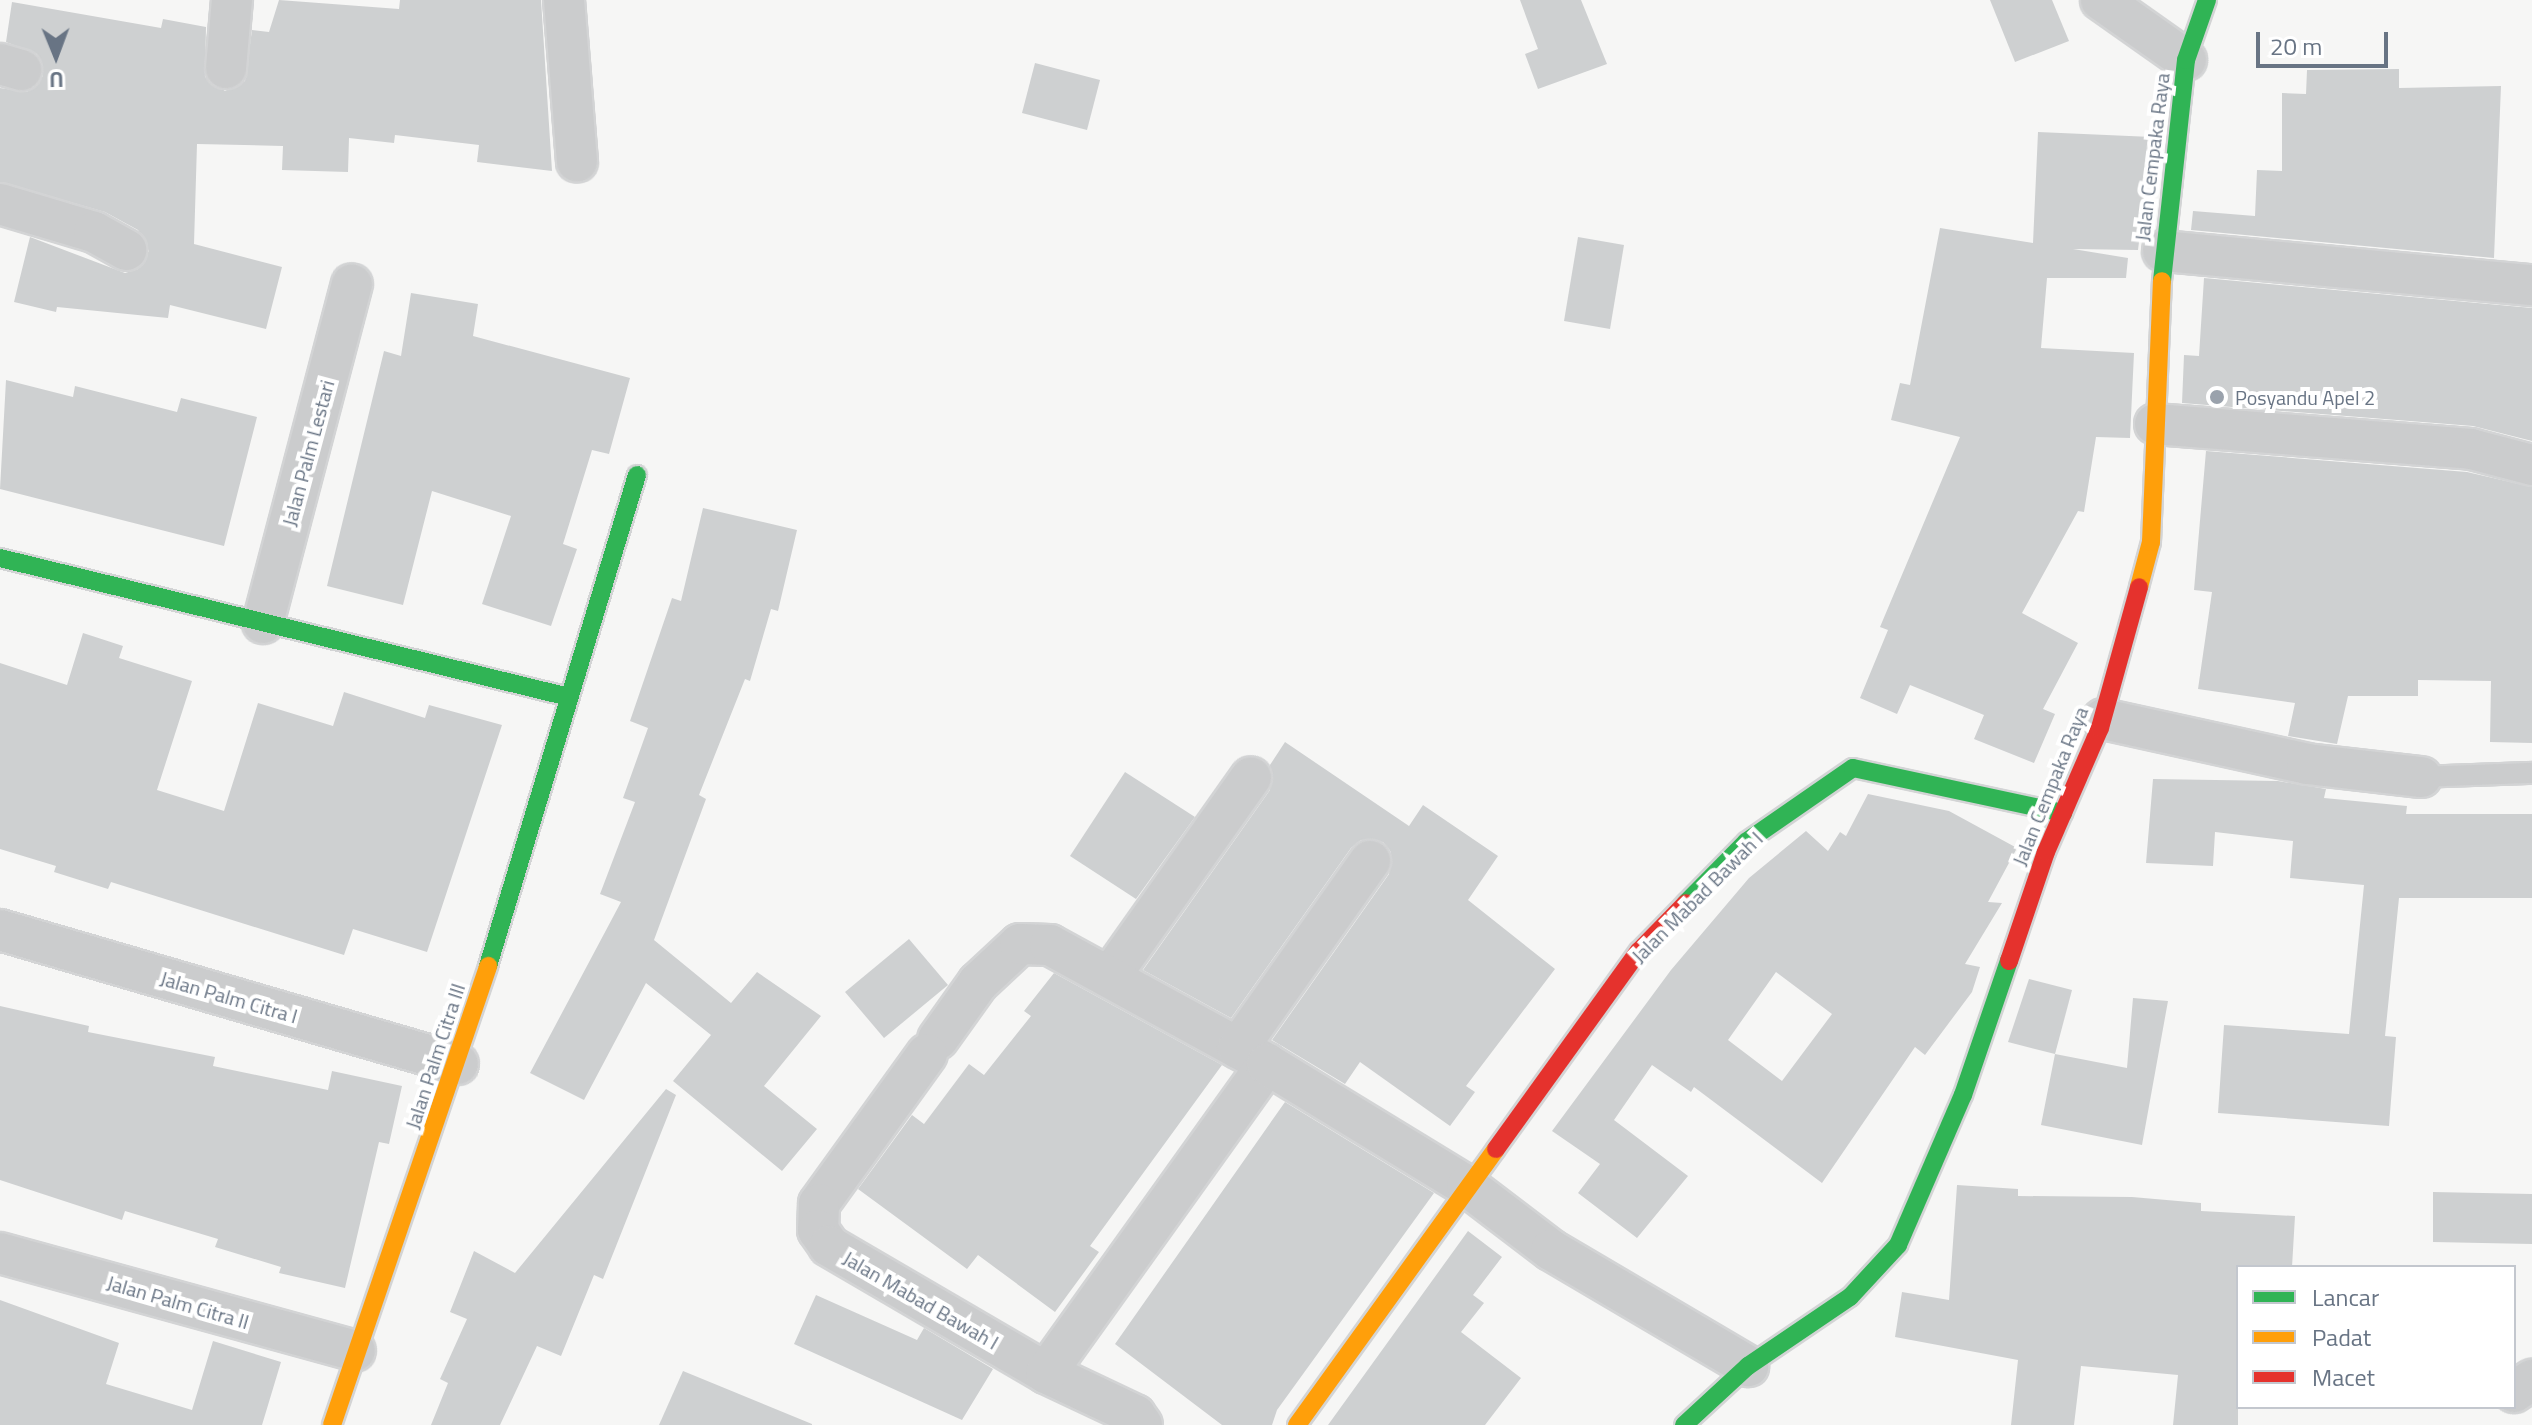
<!DOCTYPE html>
<html>
<head>
<meta charset="utf-8">
<style>
	body { margin:0 }
	#map { position:relative; width:2532px; height:1425px; overflow:hidden; background:#f6f6f5; font-family:"Titillium Web",sans-serif }
	div>[style] { position:absolute }
	.building>* { inset:0; background:#ced0d1 }
	.roads { filter:drop-shadow(2px 0 #d3d4d5) drop-shadow(-2px 0 #d3d4d5) drop-shadow(0 2px #d3d4d5) drop-shadow(0 -2px #d3d4d5) }
	.lane>* { height:20px; margin:-10px; padding:0 10px; transform-origin:10px; border-radius:10px; background:#cbcccd }
	.street>* { height:40px; margin:-20px; padding:0 20px; transform-origin:20px; border-radius:20px; background:#cbcccd }
	.fast>* { height:18px; margin:-9px; padding:0 9px; transform-origin:9px; border-radius:9px; background:#30b455 }
	.slow>* { height:18px; margin:-9px; padding:0 9px; transform-origin:9px; border-radius:9px; background:#ff9f0a }
	.jam>* { height:18px; margin:-9px; padding:0 9px; transform-origin:9px; border-radius:9px; background:#e5322d }
	.dots>* { width:22px; height:22px; translate:-50% -50%; box-sizing:border-box; border:4px solid #fff; border-radius:50% }
	span { translate:-50% -50%; white-space:nowrap; text-align:center; line-height:1.15; -webkit-text-stroke:8px #fff; paint-order:stroke }
	.street-label { font-size:20px; color:#687484 }
	.poi-label { font-size:20px; color:#687484 }
	.left { translate:0 -50%; text-align:left }
	.legend { position:absolute; left:2236px; top:1265px; width:280px; height:144px; box-sizing:border-box; background:#fff; border:2px solid #c3c7ce; margin:0; padding:10px 14px; list-style:none; font-size:24px; color:#687484 }
	.legend li { display:flex; align-items:center; gap:16px; height:40px }
	.legend b { width:40px; border:2px solid #c3c7ce }
	.north { position:absolute; left:16px; top:16px; width:80px; height:80px; -webkit-text-stroke:6px #fff; paint-order:stroke; rotate:179deg; font-size:22px; font-weight:700; line-height:32px; text-align:center; color:#687484 }
	.north::after { content:''; display:block; margin:auto; width:28px; height:36px; background:#687484; clip-path:polygon(50% 0,100% 100%,50% 72%,0 100%) }
	.scale { position:absolute; left:2256px; top:32px; width:132px; height:36px; box-sizing:border-box; border:4px solid #687484; border-top:0; padding-left:10px; font-size:24px; line-height:28px; white-space:nowrap; color:#687484; -webkit-text-stroke:6px #fff; paint-order:stroke }
</style>
</head>
<body>
<div id="map">
	<div class="building">
		<div style="clip-path:polygon(279px 0,399px 9px,400px 0,541px 0,552px 171px,477px 162px,479px 145px,395px 135px,394px 143px,349px 138px,348px 172px,282px 170px,283px 146px,197px 144px,194px 244px,282px 267px,266px 329px,170px 305px,168px 318px,57px 307px,56px 312px,14px 302px,30px 237px,125px 273px,138px 269px,149px 251px,138px 230px,105px 212px,0 182px,0 88px,27px 92px,43px 76px,37px 54px,6px 42px,12px 2px,161px 28px,163px 19px,206px 27px,205px 77px,225px 91px,245px 81px,252px 30px,269px 32px)"></div>
		<div style="clip-path:polygon(1520px 0,1581px 0,1607px 64px,1538px 89px,1525px 54px,1538px 49px)"></div>
		<div style="clip-path:polygon(1990px 0,2052px 0,2069px 41px,2015px 62px)"></div>
		<div style="clip-path:polygon(1035px 63px,1100px 80px,1087px 130px,1022px 113px)"></div>
		<div style="clip-path:polygon(2399px 69px,2399px 88px,2501px 86px,2494px 258px,2191px 230px,2193px 211px,2255px 216px,2257px 170px,2282px 171px,2282px 93px,2306px 94px,2307px 70px)"></div>
		<div style="clip-path:polygon(2038px 132px,2152px 137px,2138px 250px,2073px 249px,2128px 258px,2126px 278px,2047px 278px,2041px 348px,2134px 353px,2130px 438px,2096px 437px,2084px 512px,2078px 511px,2022px 613px,2078px 643px,2043px 709px,2055px 714px,2034px 763px,1974px 739px,1984px 715px,1910px 685px,1897px 714px,1860px 698px,1888px 630px,1880px 627px,1960px 437px,1891px 420px,1900px 383px,1910px 385px,1940px 228px,2033px 243px)"></div>
		<div style="clip-path:polygon(1578px 237px,1624px 245px,1610px 329px,1564px 321px)"></div>
		<div style="clip-path:polygon(2204px 278px,2532px 308px,2532px 441px,2473px 426px,2182px 403px,2184px 355px,2199px 356px)"></div>
		<div style="clip-path:polygon(411px 293px,478px 304px,473px 336px,630px 378px,609px 454px,592px 450px,563px 544px,577px 549px,551px 626px,482px 604px,511px 516px,432px 491px,403px 605px,327px 586px,384px 351px,401px 356px)"></div>
		<div style="clip-path:polygon(6px 380px,73px 397px,75px 386px,177px 412px,181px 398px,257px 417px,224px 546px,0 489px)"></div>
		<div style="clip-path:polygon(2206px 451px,2467px 472px,2532px 487px,2532px 743px,2490px 742px,2491px 681px,2418px 680px,2418px 696px,2348px 696px,2337px 744px,2288px 736px,2295px 703px,2198px 689px,2212px 592px,2194px 590px)"></div>
		<div style="clip-path:polygon(703px 508px,797px 530px,778px 611px,771px 609px,750px 681px,745px 679px,699px 795px,706px 799px,654px 940px,731px 1003px,757px 972px,821px 1016px,764px 1086px,817px 1129px,782px 1171px,673px 1081px,711px 1035px,646px 983px,584px 1100px,530px 1073px,621px 902px,600px 894px,635px 802px,623px 798px,648px 728px,630px 721px,672px 598px,681px 601px)"></div>
		<div style="clip-path:polygon(83px 633px,123px 646px,119px 658px,192px 681px,157px 790px,224px 811px,258px 703px,333px 726px,344px 692px,425px 718px,429px 705px,502px 725px,427px 952px,353px 929px,344px 955px,111px 882px,108px 889px,54px 872px,56px 866px,0 849px,0 663px,67px 685px)"></div>
		<div style="clip-path:polygon(1285px 742px,1409px 826px,1423px 805px,1498px 856px,1468px 900px,1555px 969px,1466px 1086px,1475px 1092px,1450px 1126px,1360px 1062px,1345px 1084px,1272px 1040px,1389px 874px,1391px 852px,1383px 842px,1361px 840px,1351px 848px,1231px 1018px,1143px 970px,1270px 790px,1270px 765px)"></div>
		<div style="clip-path:polygon(1125px 772px,1195px 817px,1136px 899px,1070px 856px)"></div>
		<div style="clip-path:polygon(2153px 779px,2278px 781px,2326px 789px,2324px 798px,2407px 806px,2406px 814px,2532px 814px,2532px 898px,2399px 898px,2385px 1036px,2396px 1037px,2389px 1126px,2218px 1113px,2224px 1025px,2349px 1034px,2364px 885px,2290px 878px,2293px 841px,2215px 832px,2213px 866px,2146px 863px)"></div>
		<div style="clip-path:polygon(evenodd,1868px 794px,1949px 811px,2017px 848px,1988px 902px,2002px 903px,1965px 964px,1980px 967px,1972px 992px,1925px 1055px,1915px 1047px,1822px 1183px,1694px 1087px,1691px 1092px,1652px 1065px,1614px 1120px,1688px 1176px,1637px 1238px,1578px 1193px,1600px 1164px,1552px 1131px,1671px 970px,1749px 878px,1806px 831px,1828px 851px,1840px 832px,1846px 836px,1868px 794px,1776px 972px,1832px 1014px,1782px 1081px,1728px 1040px,1776px 972px)"></div>
		<div style="clip-path:polygon(909px 939px,948px 985px,884px 1038px,845px 992px)"></div>
		<div style="clip-path:polygon(1054px 973px,1222px 1065px,1090px 1246px,1099px 1252px,1055px 1312px,978px 1255px,967px 1269px,858px 1189px,912px 1115px,924px 1124px,969px 1064px,984px 1075px,1031px 1016px,1024px 1011px)"></div>
		<div style="clip-path:polygon(2029px 979px,2072px 990px,2055px 1054px,2008px 1042px)"></div>
		<div style="clip-path:polygon(2133px 998px,2168px 1001px,2142px 1145px,2041px 1125px,2055px 1054px,2127px 1068px)"></div>
		<div style="clip-path:polygon(0 1006px,89px 1026px,88px 1032px,215px 1057px,213px 1066px,328px 1090px,332px 1071px,402px 1086px,389px 1144px,379px 1142px,345px 1288px,279px 1273px,281px 1267px,215px 1247px,218px 1239px,125px 1211px,122px 1220px,0 1180px)"></div>
		<div style="clip-path:polygon(666px 1089px,676px 1095px,603px 1279px,594px 1275px,561px 1356px,537px 1346px,500px 1425px,431px 1425px,448px 1383px,440px 1379px,467px 1319px,450px 1312px,474px 1251px,515px 1273px)"></div>
		<div style="clip-path:polygon(1285px 1102px,1434px 1193px,1277px 1410px,1272px 1425px,1222px 1425px,1115px 1344px)"></div>
		<div style="clip-path:polygon(1957px 1185px,2018px 1189px,2018px 1196px,2132px 1197px,2201px 1203px,2201px 1211px,2295px 1216px,2292px 1267px,2238px 1267px,2238px 1425px,2173px 1425px,2178px 1375px,2081px 1366px,2074px 1425px,2011px 1425px,2018px 1360px,1895px 1337px,1902px 1292px,1949px 1300px)"></div>
		<div style="clip-path:polygon(2433px 1192px,2532px 1194px,2532px 1244px,2433px 1242px)"></div>
		<div style="clip-path:polygon(1468px 1231px,1502px 1257px,1473px 1295px,1484px 1303px,1461px 1332px,1521px 1378px,1485px 1425px,1328px 1425px)"></div>
		<div style="clip-path:polygon(816px 1295px,917px 1340px,924px 1328px,993px 1369px,962px 1420px,794px 1344px)"></div>
		<div style="clip-path:polygon(0 1300px,119px 1343px,106px 1384px,192px 1410px,213px 1341px,281px 1362px,262px 1425px,0 1425px)"></div>
		<div style="clip-path:polygon(683px 1371px,812px 1424px,812px 1425px,659px 1425px)"></div>
	</div>
	<div class="roads">
		<div class="lane">
			<div style="left:2421px;top:777px;width:111px;rotate:-2.1deg"></div>
		</div>
		<div class="street">
			<div style="left:564px;top:0;width:162px;rotate:85.4deg"></div>
			<div style="left:2101px;top:0;width:104px;rotate:35.2deg"></div>
			<div style="left:0;top:64px;width:22px;rotate:16deg"></div>
			<div style="left:226px;top:68px;width:68px;rotate:-85deg"></div>
			<div style="left:0;top:204px;width:98px;rotate:16.6deg"></div>
			<div style="left:94px;top:232px;width:37px;rotate:29deg"></div>
			<div style="left:2163px;top:251px;width:371px;rotate:5.3deg"></div>
			<div style="left:2155px;top:424px;width:317px;rotate:4.5deg"></div>
			<div style="left:2471px;top:449px;width:63px;rotate:14.7deg"></div>
			<div style="left:263px;top:623px;width:350px;rotate:-75.3deg"></div>
			<div style="left:2103px;top:719px;width:209px;rotate:12.4deg"></div>
			<div style="left:2307px;top:764px;width:115px;rotate:6.5deg"></div>
			<div style="left:0;top:930px;width:477px;rotate:16.3deg"></div>
			<div style="left:1111px;top:975px;width:242px;rotate:-54.7deg"></div>
			<div style="left:938px;top:1039px;width:69px;rotate:-54.5deg"></div>
			<div style="left:978px;top:983px;width:57px;rotate:-42.9deg"></div>
			<div style="left:1020px;top:944px;width:30px;rotate:2deg"></div>
			<div style="left:1050px;top:945px;width:247px;rotate:28.7deg"></div>
			<div style="left:1238px;top:1048px;width:229px;rotate:-54.8deg"></div>
			<div style="left:927px;top:1054px;width:185px;rotate:125.8deg"></div>
			<div style="left:819px;top:1204px;width:26px;rotate:92deg"></div>
			<div style="left:818px;top:1230px;width:19px;rotate:55deg"></div>
			<div style="left:829px;top:1246px;width:251px;rotate:30.3deg"></div>
			<div style="left:0;top:1253px;width:368px;rotate:15.4deg"></div>
			<div style="left:2514px;top:1392px;width:22px;rotate:-34deg"></div>
			<div style="left:1142px;top:1425px;width:12px;rotate:-125deg"></div>
			<div style="left:1135px;top:1415px;width:98px;rotate:-154.7deg"></div>
			<div style="left:1046px;top:1373px;width:380px;rotate:-54.4deg"></div>
			<div style="left:1267px;top:1064px;width:234px;rotate:31.4deg"></div>
			<div style="left:1467px;top:1186px;width:106px;rotate:37.3deg"></div>
			<div style="left:1551px;top:1250px;width:229px;rotate:30.5deg"></div>
		</div>
		<div class="fast">
			<div style="left:2162px;top:281px;width:222px;rotate:-83.8deg"></div>
			<div style="left:2186px;top:60px;width:64px;rotate:-70.7deg"></div>
			<div style="left:0;top:558px;width:582px;rotate:13.73deg"></div>
			<div style="left:1686px;top:903px;width:86px;rotate:-45.5deg"></div>
			<div style="left:1746px;top:842px;width:130px;rotate:-34.7deg"></div>
			<div style="left:1853px;top:768px;width:215px;rotate:12.1deg"></div>
			<div style="left:488px;top:966px;width:513px;rotate:-73.12deg"></div>
			<div style="left:1684px;top:1425px;width:87px;rotate:-42.7deg"></div>
			<div style="left:1748px;top:1366px;width:123px;rotate:-34.1deg"></div>
			<div style="left:1850px;top:1297px;width:71px;rotate:-47.3deg"></div>
			<div style="left:1898px;top:1245px;width:163px;rotate:-66.6deg"></div>
			<div style="left:1963px;top:1095px;width:142px;rotate:-71.1deg"></div>
		</div>
		<div class="slow">
			<div style="left:2139px;top:587px;width:47px;rotate:-75.1deg"></div>
			<div style="left:2151px;top:542px;width:261px;rotate:-87.6deg"></div>
			<div style="left:332px;top:1425px;width:485px;rotate:-71.2deg"></div>
			<div style="left:1297px;top:1425px;width:340px;rotate:-54.2deg"></div>
		</div>
		<div class="jam">
			<div style="left:2009px;top:961px;width:115px;rotate:-71.3deg"></div>
			<div style="left:2046px;top:852px;width:135px;rotate:-66.5deg"></div>
			<div style="left:2100px;top:728px;width:146px;rotate:-74.5deg"></div>
			<div style="left:1496px;top:1149px;width:244px;rotate:-54.2deg"></div>
			<div style="left:1639px;top:951px;width:67px;rotate:-45.6deg"></div>
		</div>
	</div>
	<div class="dots">
		<div style="left:2217px;top:397px;background:#9aa2ac"></div>
	</div>
	<div class="street-label">
		<span style="left:2152px;top:157px;rotate:-83deg">Jalan Cempaka Raya</span>
		<span style="left:308px;top:453px;rotate:-75deg">Jalan Palm Lestari</span>
		<span style="left:2050px;top:786px;rotate:-68deg">Jalan Cempaka Raya</span>
		<span style="left:1697px;top:897px;rotate:-45deg">Jalan Mabad Bawah I</span>
		<span style="left:229px;top:997px;rotate:16deg">Jalan Palm Citra I</span>
		<span style="left:435px;top:1056px;rotate:-72deg">Jalan Palm Citra III</span>
		<span style="left:921px;top:1300px;rotate:30deg">Jalan Mabad Bawah I</span>
		<span style="left:178px;top:1302px;rotate:16deg">Jalan Palm Citra II</span>
	</div>
	<div class="poi-label">
		<span class="left" style="left:2235px;top:397px">Posyandu Apel 2</span>
	</div>
	<ul class="legend">
	<li><b style="height:10px;background:#30b455"></b>Lancar</li>
	<li><b style="height:10px;background:#ff9f0a"></b>Padat</li>
	<li><b style="height:10px;background:#e5322d"></b>Macet</li>
	</ul>
	<div class="north">U</div>
	<div class="scale">20 m</div>
</div>
</body>
</html>
